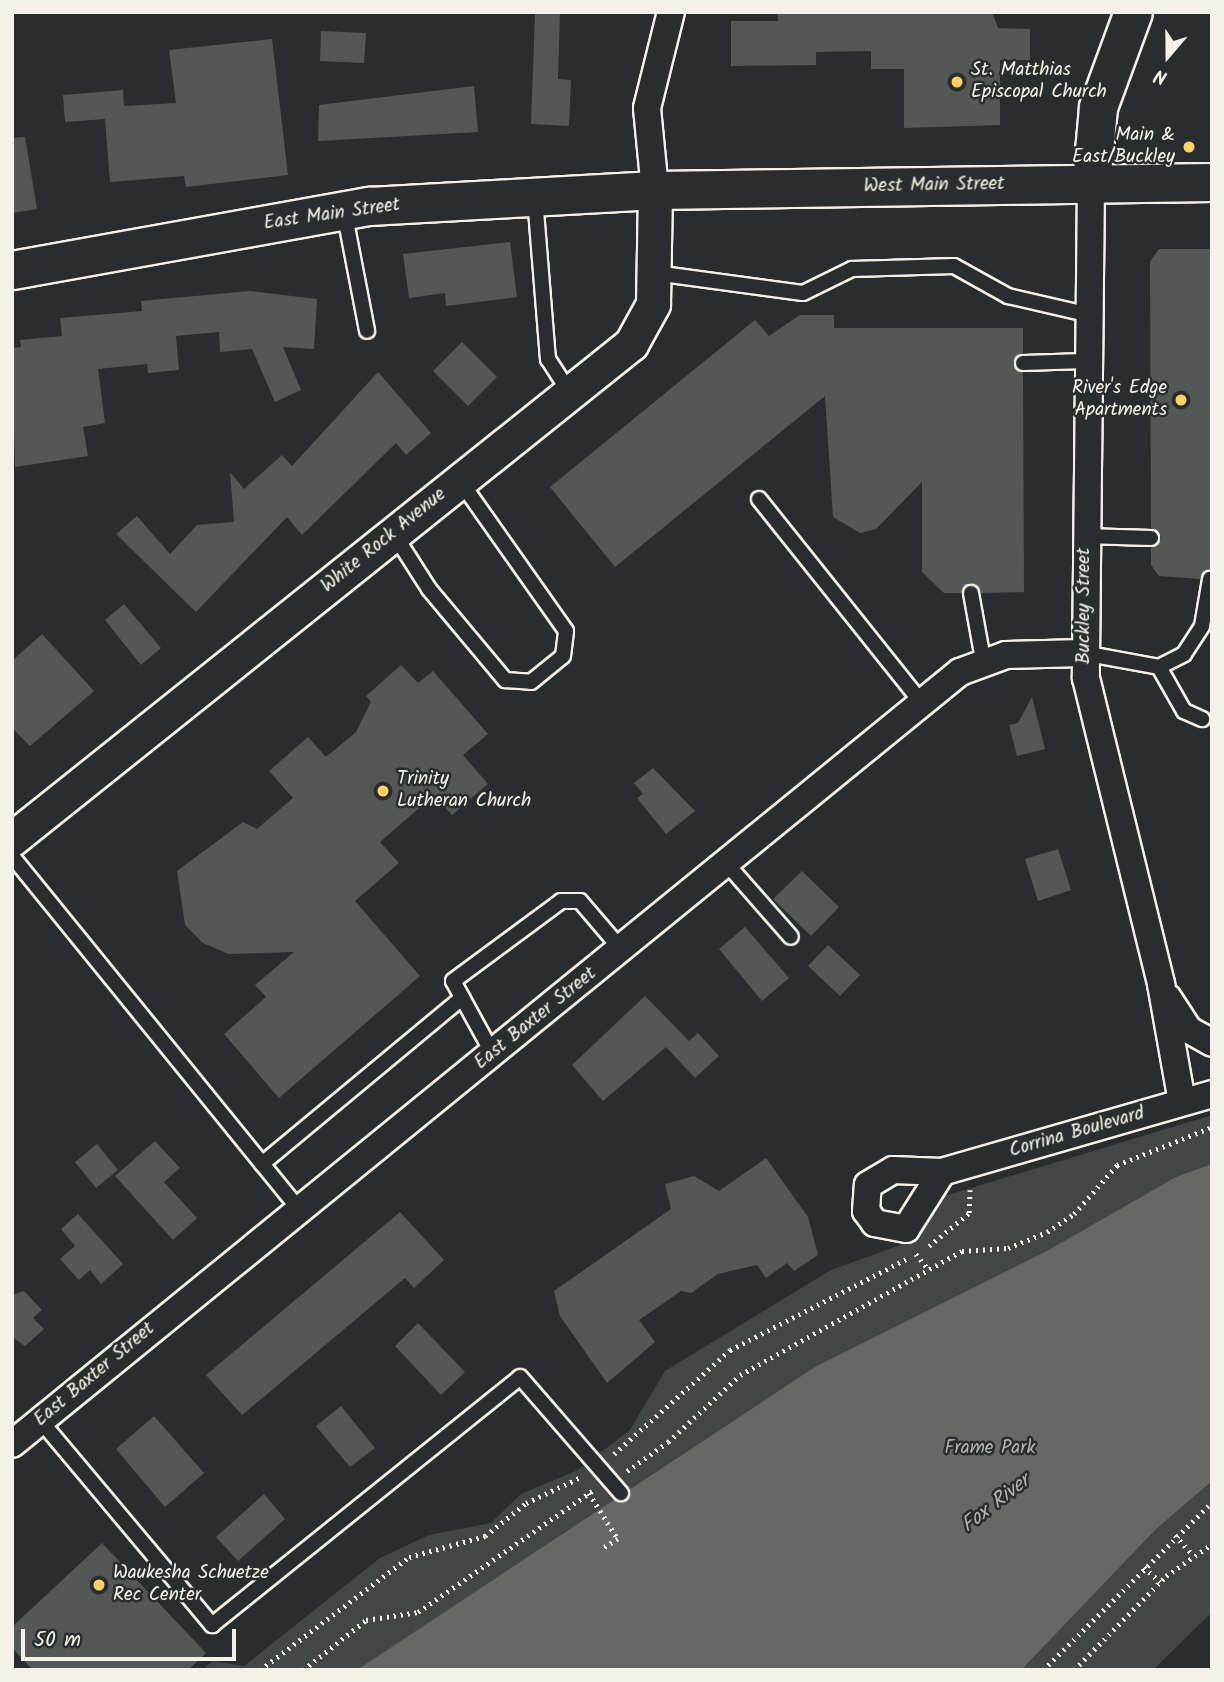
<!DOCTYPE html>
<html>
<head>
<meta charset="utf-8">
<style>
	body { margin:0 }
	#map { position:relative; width:1224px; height:1682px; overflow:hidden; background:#2a2d2e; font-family:Kalam,sans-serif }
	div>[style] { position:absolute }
	.green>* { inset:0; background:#444645 }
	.water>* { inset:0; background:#676866 }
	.building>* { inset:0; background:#555756 }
	.path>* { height:4.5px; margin-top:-2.25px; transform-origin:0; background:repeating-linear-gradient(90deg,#f4f1e8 0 2px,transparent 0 7px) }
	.roads { filter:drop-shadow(2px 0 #f4f1e8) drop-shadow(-2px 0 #f4f1e8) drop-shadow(0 2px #f4f1e8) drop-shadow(0 -2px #f4f1e8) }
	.service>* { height:14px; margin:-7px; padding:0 7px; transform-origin:7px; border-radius:7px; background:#2a2d2e }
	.minor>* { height:26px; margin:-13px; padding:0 13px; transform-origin:13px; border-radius:13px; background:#2a2d2e }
	.tertiary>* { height:33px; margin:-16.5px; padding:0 16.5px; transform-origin:16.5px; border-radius:16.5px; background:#2a2d2e }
	.secondary>* { height:37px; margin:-18.5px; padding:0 18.5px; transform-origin:18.5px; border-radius:18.5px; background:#2a2d2e }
	.dots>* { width:19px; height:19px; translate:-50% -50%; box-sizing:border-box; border:4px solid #2a2d2e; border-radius:50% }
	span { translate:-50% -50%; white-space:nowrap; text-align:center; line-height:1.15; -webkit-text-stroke:5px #2a2d2e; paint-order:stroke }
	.poi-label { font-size:19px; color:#f4f1e8 }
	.left { translate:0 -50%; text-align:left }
	.right { translate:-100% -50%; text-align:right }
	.street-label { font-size:19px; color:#f4f1e8 }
	.park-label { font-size:19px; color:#b6b5af }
	.water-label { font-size:21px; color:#b5b3ae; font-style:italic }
	.frame { position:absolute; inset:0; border:14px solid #f4f1e8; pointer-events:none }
	.north { position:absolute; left:1133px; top:21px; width:70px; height:70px; -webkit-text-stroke:5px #2a2d2e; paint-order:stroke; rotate:200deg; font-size:19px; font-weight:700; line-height:28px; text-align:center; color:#f4f1e8 }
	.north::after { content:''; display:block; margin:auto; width:24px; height:32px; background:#f4f1e8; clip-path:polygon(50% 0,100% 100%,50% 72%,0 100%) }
	.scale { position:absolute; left:21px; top:1629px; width:215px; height:32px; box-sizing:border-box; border:4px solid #f4f1e8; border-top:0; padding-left:9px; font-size:21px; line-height:24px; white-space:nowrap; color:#f4f1e8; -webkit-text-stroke:5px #2a2d2e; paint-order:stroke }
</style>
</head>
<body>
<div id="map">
	<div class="green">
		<div style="clip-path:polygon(1212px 1115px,1212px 1612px,1153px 1670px,202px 1670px,213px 1661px,244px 1666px,380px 1558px,429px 1535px,491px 1523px,521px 1494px,578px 1470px,630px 1430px,665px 1371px,831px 1270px,917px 1239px,945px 1196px)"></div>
	</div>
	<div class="water">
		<div style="clip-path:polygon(1212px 1164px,1212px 1481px,1156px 1529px,1021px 1670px,357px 1670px,815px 1367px,1047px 1251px,1176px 1177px)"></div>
	</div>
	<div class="building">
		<div style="clip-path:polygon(535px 12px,560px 12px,558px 79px,571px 80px,569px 126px,531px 124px)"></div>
		<div style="clip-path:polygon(778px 12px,992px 12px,998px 28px,1030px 29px,1030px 60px,1000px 60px,1000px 125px,904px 128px,904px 69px,871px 69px,871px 51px,816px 52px,816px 65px,731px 66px,731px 21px,778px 21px)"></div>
		<div style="clip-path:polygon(321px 31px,366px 33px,364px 63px,320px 61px)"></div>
		<div style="clip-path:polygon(272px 39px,288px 175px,186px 187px,184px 176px,110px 182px,105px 119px,65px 122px,63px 95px,123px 90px,124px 106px,176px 103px,169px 50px)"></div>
		<div style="clip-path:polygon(474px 86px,478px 132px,318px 141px,319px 105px)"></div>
		<div style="clip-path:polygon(25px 137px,37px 209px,12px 213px,12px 138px)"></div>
		<div style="clip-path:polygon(510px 242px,517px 297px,446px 306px,445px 293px,409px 298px,403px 254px)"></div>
		<div style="clip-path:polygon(1159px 249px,1212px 249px,1212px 570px,1200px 579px,1159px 576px,1151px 565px,1151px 548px,1161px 538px,1151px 528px,1150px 262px)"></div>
		<div style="clip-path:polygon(250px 291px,317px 299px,314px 349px,283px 347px,301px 390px,275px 402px,252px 349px,220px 352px,219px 332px,176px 336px,179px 370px,148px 373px,147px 364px,98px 369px,105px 423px,83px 427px,88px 456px,15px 467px,12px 348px,21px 347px,20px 340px,62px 336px,60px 318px,142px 311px,141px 301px)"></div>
		<div style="clip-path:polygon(800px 315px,834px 315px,834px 328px,1023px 328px,1023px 353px,1013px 363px,1023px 373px,1024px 592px,981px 593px,970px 584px,962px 593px,944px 593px,922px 572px,922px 482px,876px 529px,860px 533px,833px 517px,825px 396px,615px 567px,550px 487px,755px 320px,769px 336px)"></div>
		<div style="clip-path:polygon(462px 342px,497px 377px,468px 406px,433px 371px)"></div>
		<div style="clip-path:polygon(378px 372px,431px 433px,406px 455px,396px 443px,302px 535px,287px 517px,196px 612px,116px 534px,137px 516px,170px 554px,197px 525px,234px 522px,230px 472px,244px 489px,282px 455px,292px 466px)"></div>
		<div style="clip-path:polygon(124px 604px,161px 648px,141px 665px,105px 620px)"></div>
		<div style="clip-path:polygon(42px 634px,94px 691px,30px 746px,12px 728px,12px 661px)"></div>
		<div style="clip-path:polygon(401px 665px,418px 683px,433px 671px,488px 734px,463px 755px,488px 784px,452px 815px,434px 795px,380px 842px,399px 863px,355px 901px,420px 976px,279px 1098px,224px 1034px,266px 997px,255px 985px,294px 952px,229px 954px,203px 943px,185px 925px,177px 871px,243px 822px,257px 829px,293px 798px,269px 771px,308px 737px,326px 757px,356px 732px,371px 702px,366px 696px)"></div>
		<div style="clip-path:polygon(1032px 697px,1045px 749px,1017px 756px,1009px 725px,1018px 723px)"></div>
		<div style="clip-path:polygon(653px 768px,695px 811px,666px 834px,637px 798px,643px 794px,634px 783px)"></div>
		<div style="clip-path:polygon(1058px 849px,1071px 890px,1038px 901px,1025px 859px)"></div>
		<div style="clip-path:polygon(802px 871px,839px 907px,811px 936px,773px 899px)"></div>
		<div style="clip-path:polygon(745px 927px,789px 978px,762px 1001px,719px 949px)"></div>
		<div style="clip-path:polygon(828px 945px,860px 975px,840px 996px,808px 966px)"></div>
		<div style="clip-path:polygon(645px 996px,689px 1041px,698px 1033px,719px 1056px,695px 1078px,666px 1047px,603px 1101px,572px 1065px)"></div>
		<div style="clip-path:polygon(155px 1141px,180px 1168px,164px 1182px,197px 1218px,173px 1240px,115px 1176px)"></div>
		<div style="clip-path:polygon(97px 1144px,118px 1170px,96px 1188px,75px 1162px)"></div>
		<div style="clip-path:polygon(766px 1158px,808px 1217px,818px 1255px,794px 1271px,787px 1263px,766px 1278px,757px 1265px,718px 1274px,691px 1293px,681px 1291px,639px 1320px,655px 1342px,607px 1383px,560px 1316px,554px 1291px,671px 1209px,665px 1184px,694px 1176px,719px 1191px)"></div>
		<div style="clip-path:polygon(400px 1212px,444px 1260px,414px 1288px,405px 1278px,242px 1415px,206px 1375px)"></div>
		<div style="clip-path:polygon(78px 1214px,123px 1264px,101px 1284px,90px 1270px,79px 1280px,60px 1259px,75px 1246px,61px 1229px)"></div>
		<div style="clip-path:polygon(24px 1291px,42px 1310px,33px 1318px,44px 1329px,25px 1346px,12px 1337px,12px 1295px)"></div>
		<div style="clip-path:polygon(418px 1323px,465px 1372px,441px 1395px,395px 1346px)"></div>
		<div style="clip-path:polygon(341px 1406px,375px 1448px,350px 1467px,316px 1426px)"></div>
		<div style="clip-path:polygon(154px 1416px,204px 1473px,165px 1507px,116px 1449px)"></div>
		<div style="clip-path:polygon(264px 1494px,285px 1519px,238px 1561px,216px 1537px)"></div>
		<div style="clip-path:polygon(102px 1543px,206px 1653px,188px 1670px,33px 1670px,12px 1648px,12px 1627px)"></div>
	</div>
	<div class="path">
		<div style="left:929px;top:1246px;width:52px;rotate:-39.5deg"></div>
		<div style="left:969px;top:1213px;width:23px;rotate:-88deg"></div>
		<div style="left:916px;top:1254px;width:19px;rotate:51deg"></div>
		<div style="left:614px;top:1454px;width:156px;rotate:-41.9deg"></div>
		<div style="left:730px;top:1350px;width:203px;rotate:-27.3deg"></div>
		<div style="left:627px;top:1471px;width:50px;rotate:-35.3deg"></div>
		<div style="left:668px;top:1442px;width:98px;rotate:-42.9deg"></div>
		<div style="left:740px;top:1375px;width:254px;rotate:-29.2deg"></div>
		<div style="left:962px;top:1251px;width:46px;rotate:-3.7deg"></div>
		<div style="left:1008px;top:1248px;width:42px;rotate:-22.3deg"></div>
		<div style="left:1047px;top:1232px;width:32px;rotate:-34deg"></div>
		<div style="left:1074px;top:1214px;width:65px;rotate:-48.7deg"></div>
		<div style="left:1117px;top:1165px;width:102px;rotate:-21.8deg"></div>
		<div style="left:589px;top:1493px;width:54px;rotate:57.8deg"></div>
		<div style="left:618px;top:1539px;width:19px;rotate:148deg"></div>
		<div style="left:1175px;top:1535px;width:27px;rotate:48deg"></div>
		<div style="left:1144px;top:1567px;width:22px;rotate:43deg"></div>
		<div style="left:260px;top:1670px;width:187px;rotate:-37.2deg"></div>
		<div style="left:409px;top:1557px;width:79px;rotate:-15.4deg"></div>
		<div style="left:485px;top:1536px;width:53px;rotate:-38.8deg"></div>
		<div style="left:526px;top:1503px;width:61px;rotate:-25.3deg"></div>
		<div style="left:303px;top:1670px;width:80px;rotate:-38.4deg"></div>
		<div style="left:366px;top:1620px;width:53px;rotate:-8.7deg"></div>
		<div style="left:418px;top:1612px;width:212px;rotate:-34.8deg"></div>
		<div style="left:1043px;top:1670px;width:238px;rotate:-44.8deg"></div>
		<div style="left:1074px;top:1670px;width:132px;rotate:-45.6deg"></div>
		<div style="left:1166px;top:1576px;width:56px;rotate:-34.8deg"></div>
	</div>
	<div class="roads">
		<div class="service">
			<div style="left:535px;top:198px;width:162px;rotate:85.4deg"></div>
			<div style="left:548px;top:359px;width:40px;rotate:57.1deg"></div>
			<div style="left:344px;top:211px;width:122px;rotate:79.1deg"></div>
			<div style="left:655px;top:273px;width:149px;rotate:7.7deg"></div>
			<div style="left:803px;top:293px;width:55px;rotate:-26.1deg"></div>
			<div style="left:852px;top:269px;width:102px;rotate:-1.7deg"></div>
			<div style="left:954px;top:266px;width:62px;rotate:29.1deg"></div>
			<div style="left:1008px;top:296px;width:80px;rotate:13deg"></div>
			<div style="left:1023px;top:363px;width:62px;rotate:-1.8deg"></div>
			<div style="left:759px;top:499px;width:261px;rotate:51.4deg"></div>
			<div style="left:394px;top:534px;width:65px;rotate:57.5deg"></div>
			<div style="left:429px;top:589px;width:119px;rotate:50.1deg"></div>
			<div style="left:505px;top:680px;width:26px;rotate:4deg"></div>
			<div style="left:531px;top:682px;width:41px;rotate:-39.1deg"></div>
			<div style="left:563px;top:656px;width:25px;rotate:-83deg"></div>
			<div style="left:566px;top:631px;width:184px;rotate:-125.2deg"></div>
			<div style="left:1084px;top:536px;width:67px;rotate:1.7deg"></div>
			<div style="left:971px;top:593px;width:68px;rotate:79.8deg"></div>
			<div style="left:1083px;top:653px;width:77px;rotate:10.4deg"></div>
			<div style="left:1159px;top:667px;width:51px;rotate:60.4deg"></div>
			<div style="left:1184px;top:711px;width:20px;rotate:24deg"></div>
			<div style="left:1159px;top:667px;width:28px;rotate:-27deg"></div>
			<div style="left:1184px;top:654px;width:33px;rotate:-57deg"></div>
			<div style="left:1202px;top:626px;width:48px;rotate:-80.3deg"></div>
			<div style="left:12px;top:856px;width:457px;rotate:50.9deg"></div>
			<div style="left:726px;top:863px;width:98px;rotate:48.7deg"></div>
			<div style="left:493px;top:1054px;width:83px;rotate:-118.7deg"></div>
			<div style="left:453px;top:981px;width:134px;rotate:-36.5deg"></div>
			<div style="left:561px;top:901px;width:19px"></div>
			<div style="left:580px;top:901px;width:63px;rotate:49.5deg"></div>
			<div style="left:262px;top:1164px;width:260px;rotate:-39.7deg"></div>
			<div style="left:40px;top:1420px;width:268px;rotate:50deg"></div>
			<div style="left:212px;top:1625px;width:395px;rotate:-38.8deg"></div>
			<div style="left:520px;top:1377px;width:154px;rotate:49deg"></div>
		</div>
		<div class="minor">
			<div style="left:1091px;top:183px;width:495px;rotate:90.6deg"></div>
			<div style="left:1086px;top:678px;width:315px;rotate:76.2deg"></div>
			<div style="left:1161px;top:984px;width:120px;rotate:79.9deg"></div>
			<div style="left:655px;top:190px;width:82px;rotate:-95.6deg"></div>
			<div style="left:647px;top:108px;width:99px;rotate:-76deg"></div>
			<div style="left:1168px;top:998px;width:38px;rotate:57deg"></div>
			<div style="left:1189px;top:1030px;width:26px;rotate:29deg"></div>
			<div style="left:942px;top:1172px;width:67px;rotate:122.3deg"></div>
			<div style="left:906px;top:1229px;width:32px;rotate:-169deg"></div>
			<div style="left:875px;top:1223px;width:15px;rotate:-127deg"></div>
			<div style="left:866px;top:1211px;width:26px;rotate:-86deg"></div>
			<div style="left:868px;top:1185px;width:29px;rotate:-31deg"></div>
			<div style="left:893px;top:1170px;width:49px;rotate:2.3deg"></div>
			<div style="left:942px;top:1172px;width:281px;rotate:-16.1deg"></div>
			<div style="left:12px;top:1444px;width:1223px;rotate:-39.16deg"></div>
			<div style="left:960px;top:672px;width:49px;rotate:-20.3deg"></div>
			<div style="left:1006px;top:655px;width:77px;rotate:-1.5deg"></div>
		</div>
		<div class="tertiary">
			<div style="left:12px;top:839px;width:793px;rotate:-38.65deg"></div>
			<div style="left:631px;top:344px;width:46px;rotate:-61.2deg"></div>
			<div style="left:653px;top:304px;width:114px;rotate:-89deg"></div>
		</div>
		<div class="secondary">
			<div style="left:1091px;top:183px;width:76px;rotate:-84.7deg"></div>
			<div style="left:1098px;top:107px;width:101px;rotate:-69.8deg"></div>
			<div style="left:12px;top:270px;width:363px;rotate:-10.2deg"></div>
			<div style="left:369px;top:206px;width:286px;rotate:-3.2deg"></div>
			<div style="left:655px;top:190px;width:557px;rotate:-0.82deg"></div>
		</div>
	</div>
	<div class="dots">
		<div style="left:957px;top:82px;background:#ffd166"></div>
		<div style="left:1189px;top:147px;background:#ffd166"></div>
		<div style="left:1181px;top:400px;background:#ffd166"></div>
		<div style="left:383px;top:791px;background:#ffd166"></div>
		<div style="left:99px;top:1585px;background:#ffd166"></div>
	</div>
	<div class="poi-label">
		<span class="left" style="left:971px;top:82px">St. Matthias<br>Episcopal Church</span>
		<span class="right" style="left:1175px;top:147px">Main &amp;<br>East/Buckley</span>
		<span class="right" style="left:1167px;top:400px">River's Edge<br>Apartments</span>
		<span class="left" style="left:397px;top:791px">Trinity<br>Lutheran Church</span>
		<span class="left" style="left:113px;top:1585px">Waukesha Schuetze<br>Rec Center</span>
	</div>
	<div class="street-label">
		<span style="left:934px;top:186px;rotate:-1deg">West Main Street</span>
		<span style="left:332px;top:215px;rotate:-8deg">East Main Street</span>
		<span style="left:384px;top:541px;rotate:-39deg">White Rock Avenue</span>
		<span style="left:1085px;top:606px;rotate:-90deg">Buckley Street</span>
		<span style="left:536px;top:1019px;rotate:-39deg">East Baxter Street</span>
		<span style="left:1077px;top:1133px;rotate:-16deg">Corrina Boulevard</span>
		<span style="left:95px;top:1375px;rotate:-40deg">East Baxter Street</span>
	</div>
	<div class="park-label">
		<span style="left:990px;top:1449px">Frame Park</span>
	</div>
	<div class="water-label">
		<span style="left:996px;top:1504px;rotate:-38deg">Fox River</span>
	</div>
	<div class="frame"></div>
	<div class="north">N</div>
	<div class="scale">50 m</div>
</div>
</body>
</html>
